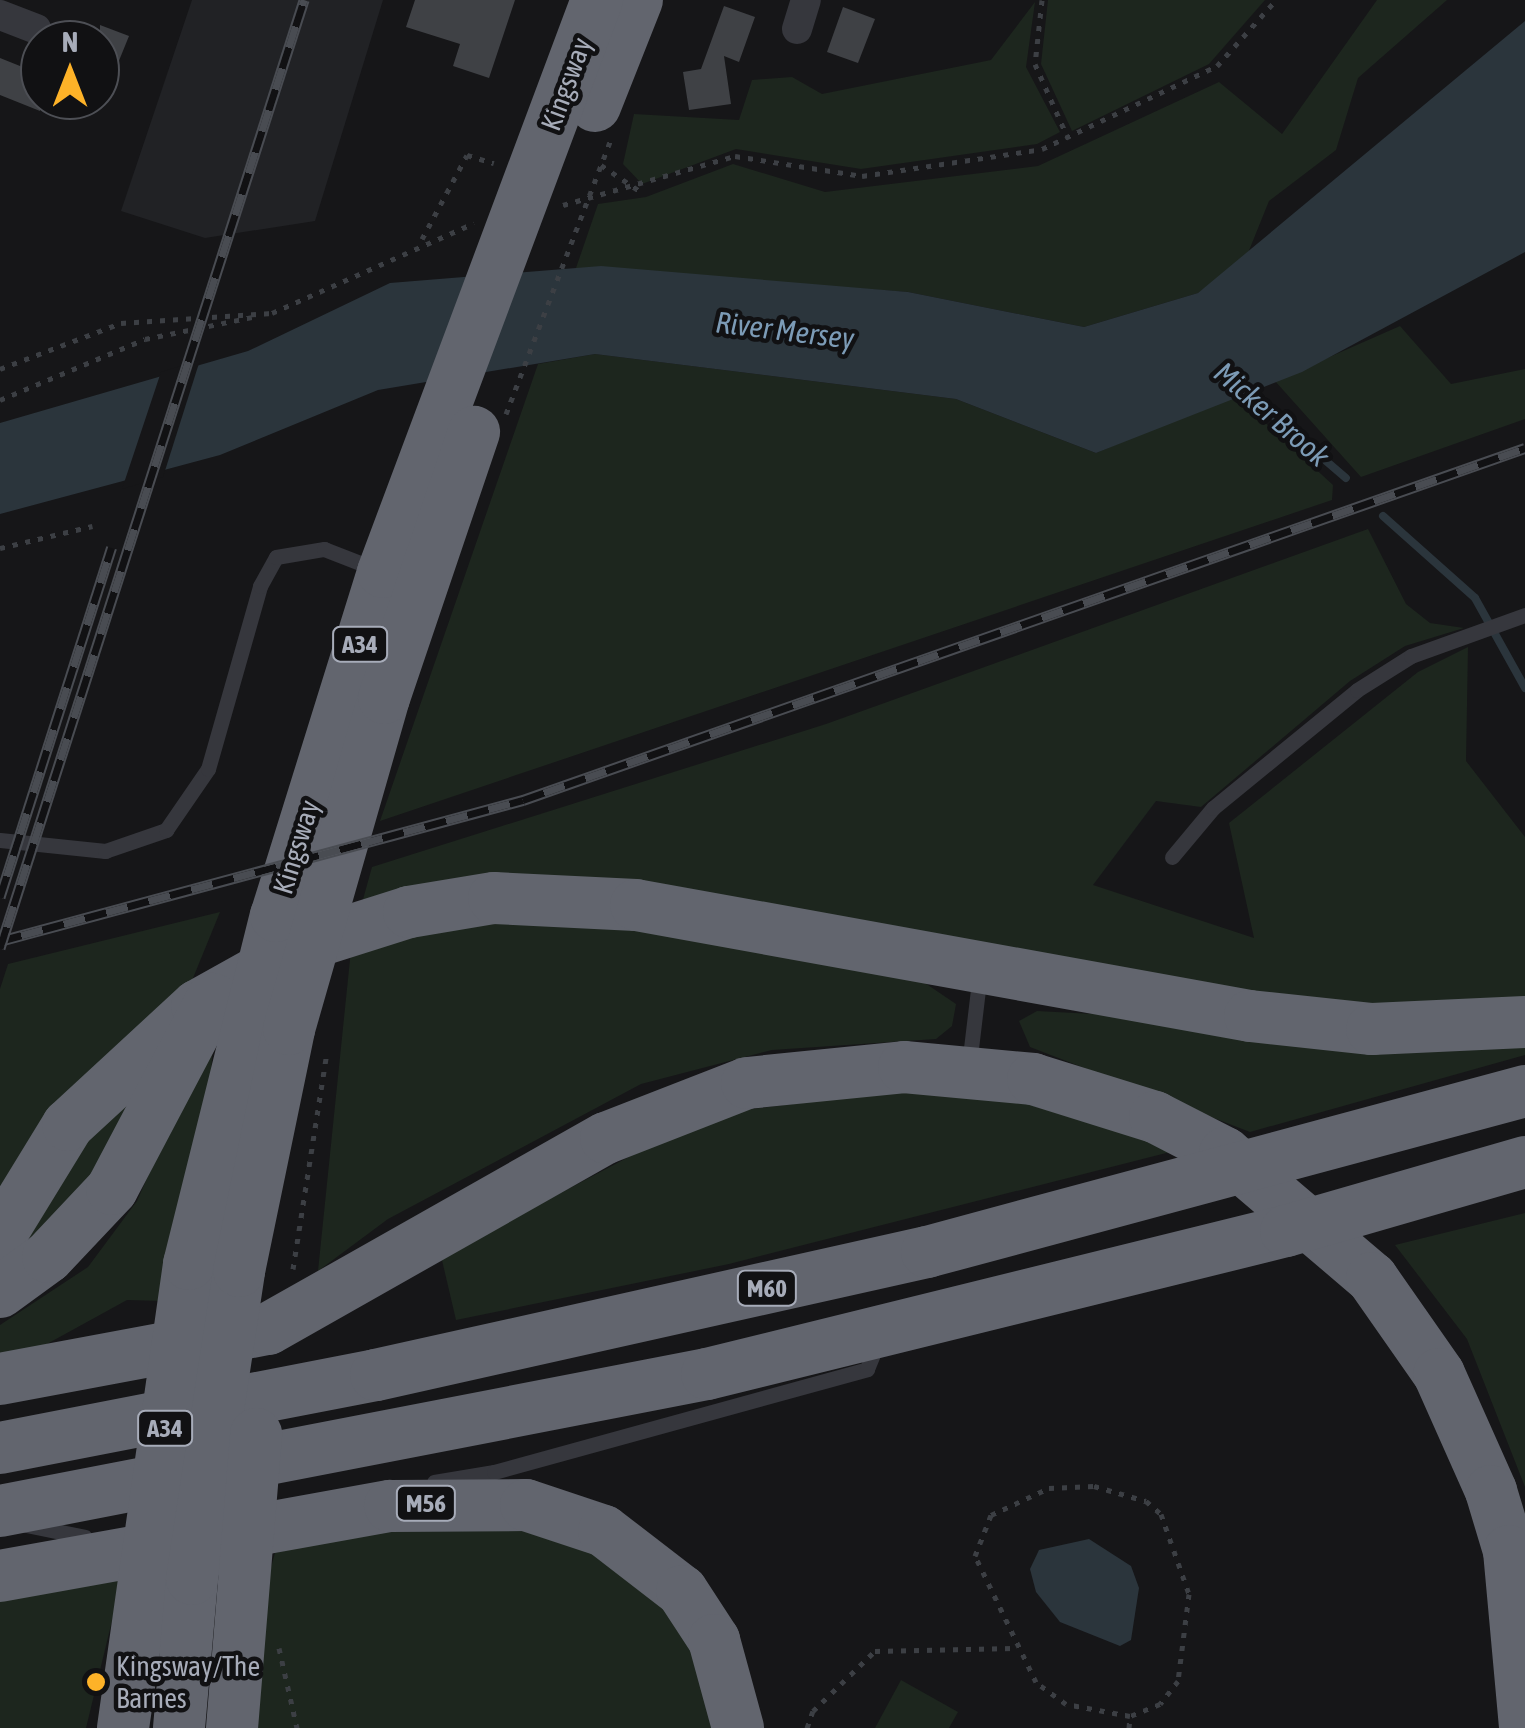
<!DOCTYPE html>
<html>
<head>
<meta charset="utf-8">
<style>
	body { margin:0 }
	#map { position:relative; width:1525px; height:1728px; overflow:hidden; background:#161618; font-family:"Asap Condensed",sans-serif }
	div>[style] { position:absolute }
	.built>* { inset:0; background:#212225 }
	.green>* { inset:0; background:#1d261e }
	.water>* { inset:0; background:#2b353c }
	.pier>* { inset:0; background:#161618 }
	.stream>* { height:8px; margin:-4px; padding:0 4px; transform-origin:4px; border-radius:4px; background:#2b353c }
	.building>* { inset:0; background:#3f4145 }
	.path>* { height:5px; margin-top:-2.5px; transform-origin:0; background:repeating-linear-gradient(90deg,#3c3f44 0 5px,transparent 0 13px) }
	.lane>* { height:15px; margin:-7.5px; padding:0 7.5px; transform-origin:7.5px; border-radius:7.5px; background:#36373d }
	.street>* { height:30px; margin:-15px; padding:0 15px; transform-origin:15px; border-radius:15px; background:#36373d }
	.highway>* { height:52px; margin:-26px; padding:0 26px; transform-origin:26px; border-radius:26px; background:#62656e }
	.rail>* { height:11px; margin-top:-5.5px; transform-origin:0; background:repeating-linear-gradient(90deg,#111113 0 22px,#494c52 0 44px); box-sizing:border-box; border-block:2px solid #494c52 }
	.dots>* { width:28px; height:28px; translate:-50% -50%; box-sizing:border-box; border:5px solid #111113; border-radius:50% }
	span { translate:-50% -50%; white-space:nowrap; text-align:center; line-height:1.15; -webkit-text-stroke:9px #111113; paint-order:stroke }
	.shield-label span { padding:2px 8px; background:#111113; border:2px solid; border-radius:8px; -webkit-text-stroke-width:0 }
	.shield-label { font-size:25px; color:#a7acb9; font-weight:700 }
	.street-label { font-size:28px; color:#a7acb9 }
	.poi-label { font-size:28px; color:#a7acb9 }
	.left { translate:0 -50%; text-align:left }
	.water-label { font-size:30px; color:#7c9bb6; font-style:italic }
	.north { position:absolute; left:20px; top:20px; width:100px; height:100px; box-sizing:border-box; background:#111113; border:2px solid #4d4f55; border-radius:50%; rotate:0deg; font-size:28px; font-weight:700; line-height:40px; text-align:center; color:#a7acb9 }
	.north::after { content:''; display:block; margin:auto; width:35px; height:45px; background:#fdb228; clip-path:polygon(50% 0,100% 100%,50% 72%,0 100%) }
</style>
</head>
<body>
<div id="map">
	<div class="built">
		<div style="clip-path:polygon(192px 0,383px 0,315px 221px,205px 238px,121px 211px)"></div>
	</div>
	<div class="green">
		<div style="clip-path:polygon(1048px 0,1265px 0,1209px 64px,1072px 131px,1041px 64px)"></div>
		<div style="clip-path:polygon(1377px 0,1447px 0,1358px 78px,1336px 150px,1269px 201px,1246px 258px,1198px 293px,1084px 327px,908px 292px,576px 268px,598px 204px,646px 197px,733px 164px,825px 192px,1038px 166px,1219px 82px,1282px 134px)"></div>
		<div style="clip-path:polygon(1035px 2px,1026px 67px,1060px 132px,1037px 144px,861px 169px,736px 149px,642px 184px,623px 164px,634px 114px,739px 120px,752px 80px,792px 77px,822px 94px,991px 60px)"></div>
		<div style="clip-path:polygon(1400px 326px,1451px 384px,1525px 369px,1525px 419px,1361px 477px,1275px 381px)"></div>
		<div style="clip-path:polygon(595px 354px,956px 399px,1096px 453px,1235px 395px,1333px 485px,1332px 500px,380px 821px,538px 364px)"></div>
		<div style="clip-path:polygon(1368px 529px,1406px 604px,1430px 623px,1464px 628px,1405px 646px,1350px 681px,1201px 807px,1156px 801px,1093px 885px,1254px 938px,1229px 823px,1418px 672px,1468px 647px,1466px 761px,1525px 837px,1525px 1001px,1356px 1009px,1025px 959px,362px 903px,372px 867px,826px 724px)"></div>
		<div style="clip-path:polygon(220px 912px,191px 983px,0 1194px,0 989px,8px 964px)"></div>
		<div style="clip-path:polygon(455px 923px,612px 924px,922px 981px,956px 1004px,952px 1026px,936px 1039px,772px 1050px,641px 1084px,388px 1219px,318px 1271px,351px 950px)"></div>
		<div style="clip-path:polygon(1037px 1011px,1525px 1037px,1525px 1055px,1250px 1132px,1030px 1047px,1019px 1021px)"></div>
		<div style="clip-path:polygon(214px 1026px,210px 1090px,163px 1301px,127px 1300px,36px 1350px,0 1355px,0 1325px,88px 1267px,137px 1201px)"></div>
		<div style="clip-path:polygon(154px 1066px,73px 1206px,12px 1261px,67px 1165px)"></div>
		<div style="clip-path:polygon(962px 1084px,1178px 1150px,729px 1264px,456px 1320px,441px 1256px,710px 1114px)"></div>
		<div style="clip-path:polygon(1525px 1213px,1525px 1487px,1467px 1339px,1395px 1245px)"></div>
		<div style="clip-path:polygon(509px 1522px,614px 1558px,695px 1635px,722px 1728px,258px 1728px,257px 1618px,275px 1553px,369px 1531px)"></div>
		<div style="clip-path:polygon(125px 1567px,86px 1728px,0 1728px,0 1589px)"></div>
		<div style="clip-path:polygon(901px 1680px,958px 1712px,949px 1728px,875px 1728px)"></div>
	</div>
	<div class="water">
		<div style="clip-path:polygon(1525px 21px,1525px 252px,1302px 372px,1096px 453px,956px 399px,595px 354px,378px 390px,220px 455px,0 514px,0 423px,248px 351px,390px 283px,601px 266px,908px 292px,1084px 327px,1198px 293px)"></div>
		<div style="clip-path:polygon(1089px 1539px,1131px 1566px,1139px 1588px,1131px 1640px,1120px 1646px,1060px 1622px,1036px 1592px,1030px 1569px,1039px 1550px)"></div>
	</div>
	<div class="pier">
		<div style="clip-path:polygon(200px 360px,163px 477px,122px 489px,161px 372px)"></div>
	</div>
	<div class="stream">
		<div style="left:1239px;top:386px;width:141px;rotate:40.7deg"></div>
		<div style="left:1383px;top:516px;width:123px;rotate:41.7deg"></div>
		<div style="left:1475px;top:598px;width:103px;rotate:60.9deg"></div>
	</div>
	<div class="building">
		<div style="clip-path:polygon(415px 0,515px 0,489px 78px,453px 66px,460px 44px,406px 27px)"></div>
		<div style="clip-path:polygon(724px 6px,755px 17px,739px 62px,724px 56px,731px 104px,689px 110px,683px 72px,701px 69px)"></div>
		<div style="clip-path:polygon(843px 7px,875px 19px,858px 63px,827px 52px)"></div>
		<div style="clip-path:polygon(100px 25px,129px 36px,101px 105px,100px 105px)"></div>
		<div style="clip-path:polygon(0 58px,40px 74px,40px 111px,0 95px)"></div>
	</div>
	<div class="path">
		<div style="left:1042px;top:0;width:64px;rotate:96.2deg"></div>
		<div style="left:1035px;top:64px;width:81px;rotate:66deg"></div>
		<div style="left:601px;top:165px;width:45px;rotate:34deg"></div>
		<div style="left:563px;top:205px;width:179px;rotate:-15.9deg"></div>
		<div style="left:735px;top:156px;width:129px;rotate:8.9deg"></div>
		<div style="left:862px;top:176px;width:182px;rotate:-8.5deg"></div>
		<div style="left:1042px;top:149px;width:194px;rotate:-25.4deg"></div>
		<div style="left:1217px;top:66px;width:89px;rotate:-48.2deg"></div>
		<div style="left:422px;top:239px;width:95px;rotate:-61.8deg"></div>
		<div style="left:467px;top:155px;width:28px;rotate:17deg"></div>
		<div style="left:0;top:369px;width:129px;rotate:-20.8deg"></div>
		<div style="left:121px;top:323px;width:151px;rotate:-3.8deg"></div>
		<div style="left:272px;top:313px;width:221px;rotate:-24deg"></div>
		<div style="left:0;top:400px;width:157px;rotate:-22.8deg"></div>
		<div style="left:145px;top:339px;width:109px;rotate:-11.6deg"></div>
		<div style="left:506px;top:414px;width:294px;rotate:-69.1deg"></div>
		<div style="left:0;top:548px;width:95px;rotate:-13.4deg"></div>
		<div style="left:293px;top:1269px;width:214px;rotate:-81.1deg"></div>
		<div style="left:1094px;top:1486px;width:54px;rotate:16.1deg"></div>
		<div style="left:1146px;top:1501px;width:20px;rotate:41deg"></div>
		<div style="left:1161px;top:1514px;width:85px;rotate:70.7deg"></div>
		<div style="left:1189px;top:1594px;width:88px;rotate:97.2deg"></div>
		<div style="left:1178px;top:1681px;width:29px;rotate:128deg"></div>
		<div style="left:1160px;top:1704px;width:32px;rotate:158deg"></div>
		<div style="left:1130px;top:1716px;width:65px;rotate:-169.4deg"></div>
		<div style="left:1066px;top:1704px;width:37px;rotate:-144deg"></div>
		<div style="left:1036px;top:1682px;width:140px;rotate:-115.8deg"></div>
		<div style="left:975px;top:1556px;width:44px;rotate:-68.7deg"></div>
		<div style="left:991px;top:1515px;width:64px;rotate:-25deg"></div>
		<div style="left:1049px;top:1488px;width:45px;rotate:-2.5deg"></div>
		<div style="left:279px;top:1648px;width:82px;rotate:77.3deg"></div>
		<div style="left:807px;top:1728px;width:18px;rotate:-71deg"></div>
		<div style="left:813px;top:1711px;width:86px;rotate:-44.1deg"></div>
		<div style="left:875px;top:1651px;width:139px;rotate:-1.2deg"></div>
		<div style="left:1129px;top:1728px;width:12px;rotate:-85deg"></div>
	</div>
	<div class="lane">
		<div style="left:0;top:840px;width:106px;rotate:6deg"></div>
		<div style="left:105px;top:851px;width:65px;rotate:-19deg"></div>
		<div style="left:166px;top:830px;width:74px;rotate:-55.5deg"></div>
		<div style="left:208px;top:769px;width:190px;rotate:-74.1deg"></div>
		<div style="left:260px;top:586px;width:33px;rotate:-61deg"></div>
		<div style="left:276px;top:557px;width:49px;rotate:-9.5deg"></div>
		<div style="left:324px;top:549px;width:58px;rotate:21.3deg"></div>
		<div style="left:1172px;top:857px;width:64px;rotate:-50.1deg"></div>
		<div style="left:1213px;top:808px;width:186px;rotate:-39.3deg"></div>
		<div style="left:1357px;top:690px;width:64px;rotate:-32.2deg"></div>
		<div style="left:1411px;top:656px;width:121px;rotate:-19.8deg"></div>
		<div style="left:969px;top:1065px;width:93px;rotate:-83.2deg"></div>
		<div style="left:434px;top:1482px;width:61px;rotate:-9.5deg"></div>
		<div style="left:494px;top:1472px;width:387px;rotate:-15.4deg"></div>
		<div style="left:867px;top:1369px;width:29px;rotate:-68deg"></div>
		<div style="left:26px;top:1525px;width:60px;rotate:11.5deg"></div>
	</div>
	<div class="street">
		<div style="left:0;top:15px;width:39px;rotate:21deg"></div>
		<div style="left:797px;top:29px;width:30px;rotate:-73deg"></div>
	</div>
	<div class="highway">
		<div style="left:595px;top:106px;width:114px;rotate:-68.4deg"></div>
		<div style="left:0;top:1236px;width:130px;rotate:-58.5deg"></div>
		<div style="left:68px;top:1125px;width:176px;rotate:-42.7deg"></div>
		<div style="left:197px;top:1006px;width:127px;rotate:-29.2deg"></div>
		<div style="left:308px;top:944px;width:106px;rotate:-17.6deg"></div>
		<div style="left:409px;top:912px;width:86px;rotate:-9.4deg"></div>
		<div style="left:494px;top:898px;width:142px;rotate:2.8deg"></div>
		<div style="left:636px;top:905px;width:624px;rotate:10.25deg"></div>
		<div style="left:1250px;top:1016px;width:123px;rotate:6.1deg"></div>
		<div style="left:1372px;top:1029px;width:153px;rotate:-2.6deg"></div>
		<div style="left:0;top:1292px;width:59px;rotate:-36.1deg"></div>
		<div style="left:48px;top:1257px;width:93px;rotate:-46.7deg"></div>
		<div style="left:112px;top:1189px;width:215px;rotate:-62.2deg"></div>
		<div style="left:0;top:1379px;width:273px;rotate:-10.6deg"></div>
		<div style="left:268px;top:1329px;width:388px;rotate:-29.5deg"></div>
		<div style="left:606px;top:1138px;width:151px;rotate:-21.3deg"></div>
		<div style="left:747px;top:1083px;width:158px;rotate:-5.8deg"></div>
		<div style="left:904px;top:1067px;width:130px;rotate:5.3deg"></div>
		<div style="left:1033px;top:1079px;width:128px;rotate:17.3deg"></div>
		<div style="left:1155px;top:1117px;width:79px;rotate:27.2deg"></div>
		<div style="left:1225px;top:1153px;width:193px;rotate:40.4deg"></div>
		<div style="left:1372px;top:1278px;width:117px;rotate:55.1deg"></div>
		<div style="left:1439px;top:1374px;width:128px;rotate:66deg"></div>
		<div style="left:1491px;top:1491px;width:63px;rotate:73.3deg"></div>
		<div style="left:1509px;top:1551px;width:178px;rotate:84.8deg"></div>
		<div style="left:0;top:1448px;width:383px;rotate:-11deg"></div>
		<div style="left:376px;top:1375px;width:565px;rotate:-12.58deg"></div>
		<div style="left:927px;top:1252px;width:619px;rotate:-15.07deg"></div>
		<div style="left:0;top:1511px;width:720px;rotate:-10.97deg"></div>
		<div style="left:707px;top:1374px;width:596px;rotate:-13.87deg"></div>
		<div style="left:1286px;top:1231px;width:249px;rotate:-16.1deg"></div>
		<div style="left:0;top:1576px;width:396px;rotate:-10.2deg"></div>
		<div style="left:390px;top:1506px;width:136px;rotate:-0.4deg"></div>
		<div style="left:526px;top:1505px;width:82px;rotate:18.4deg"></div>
		<div style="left:604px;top:1531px;width:98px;rotate:37.6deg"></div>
		<div style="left:682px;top:1591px;width:59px;rotate:56.9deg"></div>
		<div style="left:714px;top:1640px;width:91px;rotate:74.7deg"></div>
		<div style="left:123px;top:1728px;width:469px;rotate:-81.9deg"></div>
		<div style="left:189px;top:1264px;width:359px;rotate:-76deg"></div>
		<div style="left:276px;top:916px;width:360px;rotate:-72.7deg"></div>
		<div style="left:383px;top:572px;width:611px;rotate:-69.49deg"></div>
		<div style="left:179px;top:1728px;width:150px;rotate:-85deg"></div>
		<div style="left:192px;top:1579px;width:312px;rotate:-81.3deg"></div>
		<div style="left:239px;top:1271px;width:247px;rotate:-78.3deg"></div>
		<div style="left:289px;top:1029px;width:344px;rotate:-74deg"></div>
		<div style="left:384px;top:698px;width:281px;rotate:-71.3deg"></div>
		<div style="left:232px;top:1728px;width:295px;rotate:-85.3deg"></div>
	</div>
	<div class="rail">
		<div style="left:0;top:897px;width:367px;rotate:-72.3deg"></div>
		<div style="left:0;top:941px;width:542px;rotate:-15.09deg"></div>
		<div style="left:523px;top:800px;width:1062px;rotate:-19.36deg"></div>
		<div style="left:0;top:948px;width:996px;rotate:-72.22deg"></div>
	</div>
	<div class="dots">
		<div style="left:96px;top:1682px;background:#fdb228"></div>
	</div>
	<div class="shield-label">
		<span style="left:360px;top:644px">A34</span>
		<span style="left:767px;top:1288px">M60</span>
		<span style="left:165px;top:1428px">A34</span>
		<span style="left:426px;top:1503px">M56</span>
	</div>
	<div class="street-label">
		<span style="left:566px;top:84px;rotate:-70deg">Kingsway</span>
		<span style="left:296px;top:847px;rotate:-73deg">Kingsway</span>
	</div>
	<div class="poi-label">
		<span class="left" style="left:116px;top:1682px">Kingsway/The<br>Barnes</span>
	</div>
	<div class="water-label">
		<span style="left:785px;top:330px;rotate:7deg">River Mersey</span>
		<span style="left:1272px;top:414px;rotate:41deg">Micker Brook</span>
	</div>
	<div class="north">N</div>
</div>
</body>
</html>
